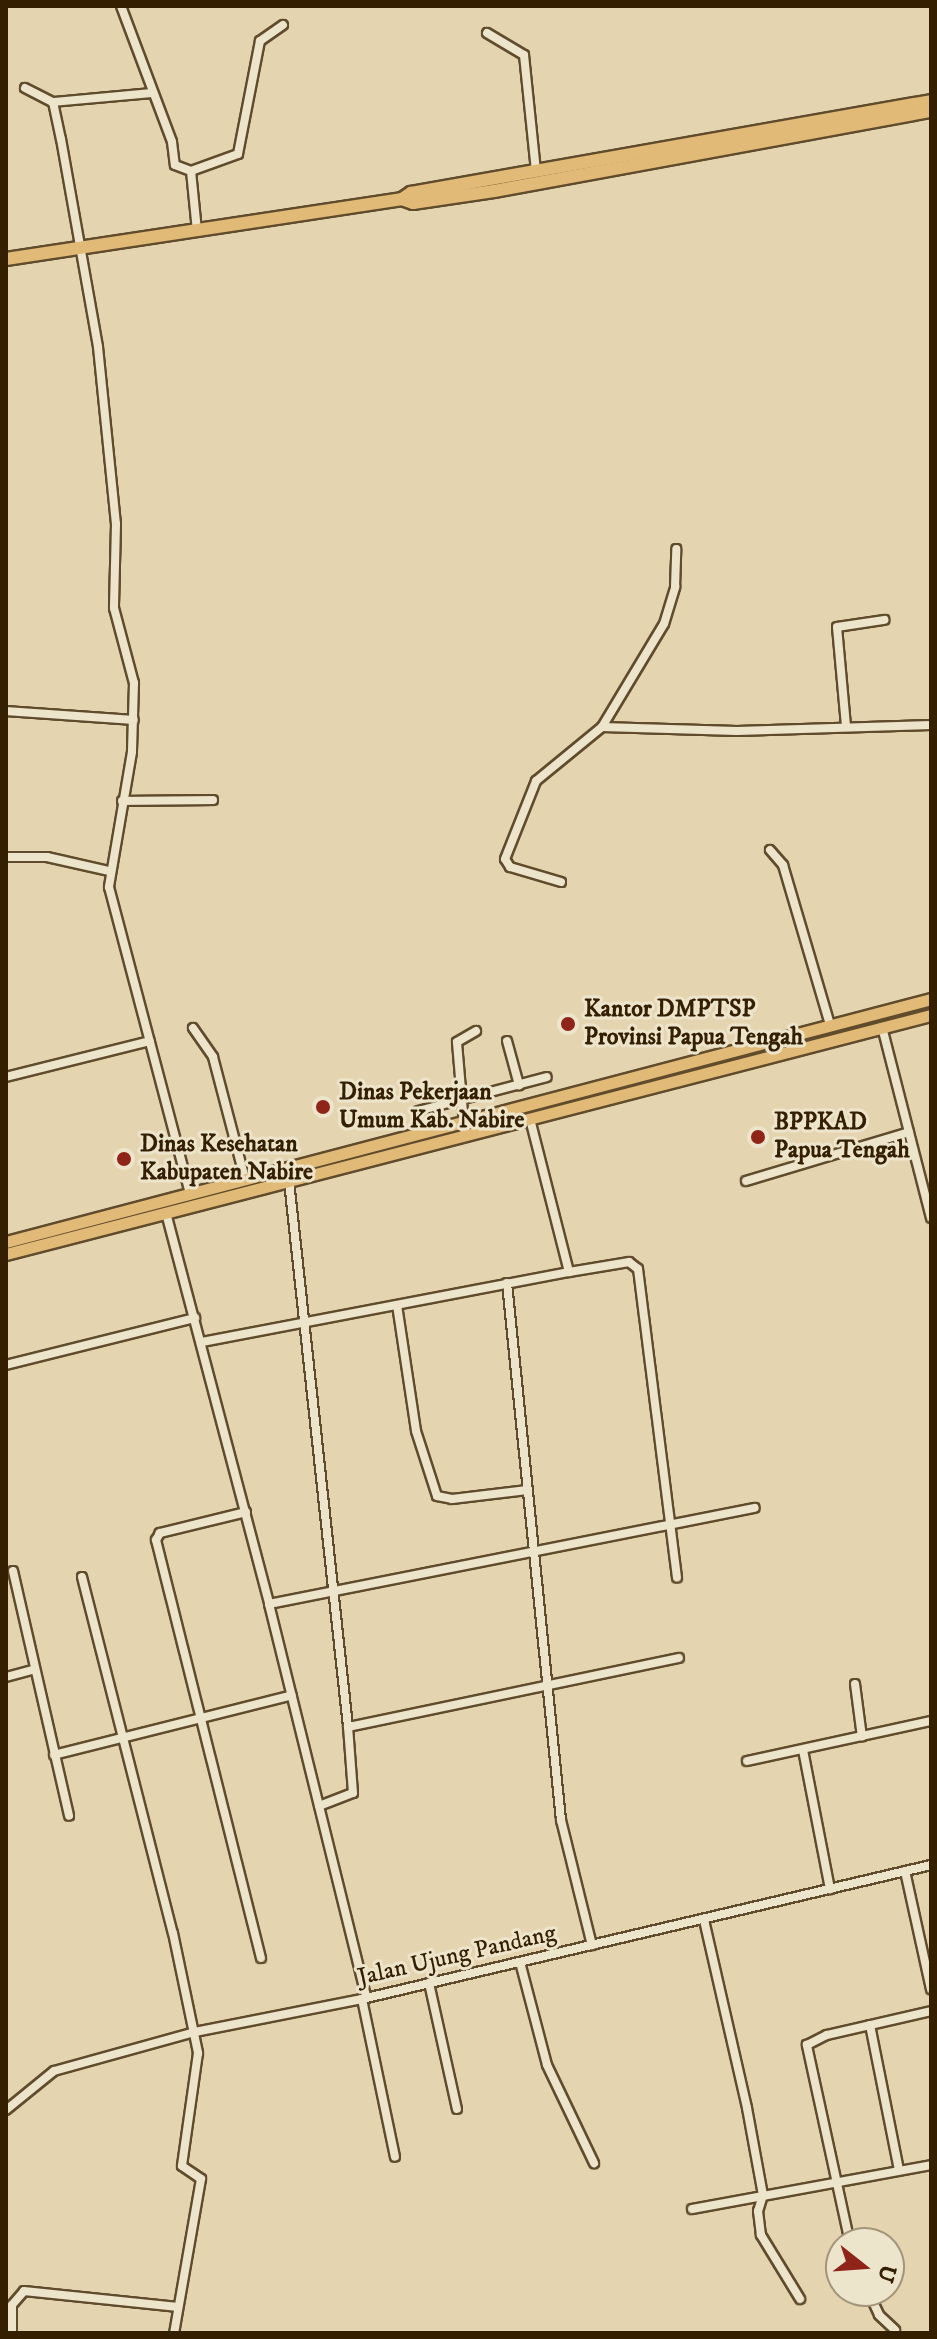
<!DOCTYPE html>
<html>
<head>
<meta charset="utf-8">
<style>
	body { margin:0 }
	#map { position:relative; width:937px; height:2339px; overflow:hidden; background:#e4d5b0; font-family:"IM FELL DW Pica",serif }
	div>[style] { position:absolute }
	.roads { filter:drop-shadow(2px 0 #604c2c) drop-shadow(-2px 0 #604c2c) drop-shadow(0 2px #604c2c) drop-shadow(0 -2px #604c2c) }
	.minor>* { height:8px; margin:-4px; padding:0 4px; transform-origin:4px; border-radius:4px; background:#ede4cc }
	.major>* { height:11px; margin:-5.5px; padding:0 5.5px; transform-origin:5.5px; border-radius:5.5px; background:#e2ba78 }
	.highway>* { height:12px; margin:-6px; padding:0 6px; transform-origin:6px; border-radius:6px; background:#e2ba78 }
	.dots>* { width:22px; height:22px; translate:-50% -50%; box-sizing:border-box; border:4px solid #ede4cc; border-radius:50% }
	span { translate:-50% -50%; white-space:nowrap; text-align:center; line-height:1.15; -webkit-text-stroke:6px #ede4cc; paint-order:stroke }
	.poi-label { font-size:24px; color:#341f00; font-weight:700 }
	.left { translate:0 -50%; text-align:left }
	.street-label { font-size:24px; color:#341f00 }
	.frame { position:absolute; inset:0; border:8px solid #341f00; pointer-events:none }
	.north { position:absolute; left:825px; top:2227px; width:80px; height:80px; box-sizing:border-box; background:#ede4cc; border:2px solid #a3957a; border-radius:50%; rotate:107deg; font-size:22px; font-weight:700; line-height:32px; text-align:center; color:#341f00 }
	.north::after { content:''; display:block; margin:auto; width:28px; height:36px; background:#8f2418; clip-path:polygon(50% 0,100% 100%,50% 72%,0 100%) }
</style>
</head>
<body>
<div id="map">
	<div class="roads">
		<div class="minor">
			<div style="left:121px;top:6px;width:145px;rotate:69.4deg"></div>
			<div style="left:172px;top:142px;width:23px;rotate:83deg"></div>
			<div style="left:175px;top:165px;width:17px;rotate:21deg"></div>
			<div style="left:487px;top:33px;width:43px;rotate:30.7deg"></div>
			<div style="left:524px;top:55px;width:117px;rotate:84.1deg"></div>
			<div style="left:25px;top:88px;width:31px;rotate:27deg"></div>
			<div style="left:53px;top:102px;width:38px;rotate:78deg"></div>
			<div style="left:61px;top:139px;width:211px;rotate:79.9deg"></div>
			<div style="left:98px;top:347px;width:178px;rotate:84.2deg"></div>
			<div style="left:116px;top:524px;width:84px;rotate:91.4deg"></div>
			<div style="left:114px;top:608px;width:78px;rotate:75.1deg"></div>
			<div style="left:134px;top:683px;width:69px;rotate:91.7deg"></div>
			<div style="left:132px;top:752px;width:137px;rotate:99.7deg"></div>
			<div style="left:109px;top:887px;width:318px;rotate:75.2deg"></div>
			<div style="left:53px;top:102px;width:98px;rotate:-5.2deg"></div>
			<div style="left:197px;top:231px;width:60px;rotate:-95.7deg"></div>
			<div style="left:191px;top:171px;width:50px;rotate:-19.9deg"></div>
			<div style="left:238px;top:154px;width:115px;rotate:-79deg"></div>
			<div style="left:260px;top:41px;width:28px;rotate:-35deg"></div>
			<div style="left:6px;top:711px;width:128px;rotate:4deg"></div>
			<div style="left:846px;top:726px;width:99px;rotate:-95.2deg"></div>
			<div style="left:837px;top:627px;width:48px;rotate:-8.5deg"></div>
			<div style="left:602px;top:727px;width:120px;rotate:-59deg"></div>
			<div style="left:664px;top:624px;width:39px;rotate:-73deg"></div>
			<div style="left:675px;top:587px;width:38px;rotate:-88deg"></div>
			<div style="left:122px;top:801px;width:91px;rotate:-0.6deg"></div>
			<div style="left:770px;top:850px;width:20px;rotate:49deg"></div>
			<div style="left:783px;top:865px;width:167px;rotate:73.6deg"></div>
			<div style="left:6px;top:857px;width:41px"></div>
			<div style="left:47px;top:857px;width:64px;rotate:12.7deg"></div>
			<div style="left:561px;top:882px;width:53px;rotate:-163.6deg"></div>
			<div style="left:510px;top:867px;width:9px;rotate:-122deg"></div>
			<div style="left:505px;top:859px;width:84px;rotate:-68.3deg"></div>
			<div style="left:536px;top:781px;width:85px;rotate:-39.3deg"></div>
			<div style="left:602px;top:727px;width:135px;rotate:1.7deg"></div>
			<div style="left:737px;top:731px;width:194px;rotate:-1.8deg"></div>
			<div style="left:882px;top:1027px;width:197px;rotate:75.6deg"></div>
			<div style="left:193px;top:1028px;width:35px;rotate:55deg"></div>
			<div style="left:213px;top:1057px;width:126px;rotate:75.3deg"></div>
			<div style="left:507px;top:1041px;width:46px;rotate:74.7deg"></div>
			<div style="left:6px;top:1077px;width:148px;rotate:-14deg"></div>
			<div style="left:418px;top:1111px;width:133px;rotate:-14.8deg"></div>
			<div style="left:530px;top:1119px;width:158px;rotate:75.7deg"></div>
			<div style="left:569px;top:1272px;width:61px;rotate:-9.5deg"></div>
			<div style="left:629px;top:1262px;width:11px;rotate:38deg"></div>
			<div style="left:638px;top:1269px;width:311px;rotate:82.8deg"></div>
			<div style="left:465px;top:1136px;width:94px;rotate:-94.9deg"></div>
			<div style="left:457px;top:1042px;width:22px;rotate:-30deg"></div>
			<div style="left:289px;top:1181px;width:549px;rotate:83.83deg"></div>
			<div style="left:348px;top:1727px;width:338px;rotate:-11.8deg"></div>
			<div style="left:746px;top:1181px;width:170px;rotate:-16.7deg"></div>
			<div style="left:166px;top:1213px;width:404px;rotate:75.2deg"></div>
			<div style="left:269px;top:1604px;width:495px;rotate:-11.2deg"></div>
			<div style="left:507px;top:1283px;width:540px;rotate:84.26deg"></div>
			<div style="left:561px;top:1820px;width:129px;rotate:76.1deg"></div>
			<div style="left:397px;top:1305px;width:127px;rotate:81.4deg"></div>
			<div style="left:416px;top:1431px;width:68px;rotate:72.1deg"></div>
			<div style="left:437px;top:1496px;width:15px;rotate:11deg"></div>
			<div style="left:452px;top:1499px;width:76px;rotate:-6.8deg"></div>
			<div style="left:202px;top:1342px;width:374px;rotate:-10.8deg"></div>
			<div style="left:6px;top:1365px;width:195px;rotate:-14deg"></div>
			<div style="left:246px;top:1512px;width:89px;rotate:166.3deg"></div>
			<div style="left:160px;top:1533px;width:8px;rotate:120deg"></div>
			<div style="left:156px;top:1540px;width:431px;rotate:75.9deg"></div>
			<div style="left:13px;top:1571px;width:251px;rotate:77.1deg"></div>
			<div style="left:82px;top:1577px;width:367px;rotate:75.7deg"></div>
			<div style="left:173px;top:1933px;width:123px;rotate:78.2deg"></div>
			<div style="left:198px;top:2053px;width:114px;rotate:98.1deg"></div>
			<div style="left:182px;top:2166px;width:23px;rotate:34deg"></div>
			<div style="left:201px;top:2179px;width:156px;rotate:99.9deg"></div>
			<div style="left:269px;top:1604px;width:405px;rotate:76.1deg"></div>
			<div style="left:6px;top:1677px;width:28px;rotate:-15deg"></div>
			<div style="left:855px;top:1684px;width:53px;rotate:82.5deg"></div>
			<div style="left:803px;top:1750px;width:142px;rotate:79deg"></div>
			<div style="left:54px;top:1755px;width:245px;rotate:-14.1deg"></div>
			<div style="left:747px;top:1761px;width:188px;rotate:-12.3deg"></div>
			<div style="left:319px;top:1806px;width:36px;rotate:-21deg"></div>
			<div style="left:353px;top:1793px;width:66px;rotate:-94.3deg"></div>
			<div style="left:905px;top:1871px;width:121px;rotate:77.6deg"></div>
			<div style="left:704px;top:1920px;width:193px;rotate:77.1deg"></div>
			<div style="left:747px;top:2108px;width:88px;rotate:79.6deg"></div>
			<div style="left:763px;top:2195px;width:17px;rotate:107deg"></div>
			<div style="left:758px;top:2211px;width:24px;rotate:83deg"></div>
			<div style="left:761px;top:2235px;width:75px;rotate:58.6deg"></div>
			<div style="left:520px;top:1962px;width:106px;rotate:75.3deg"></div>
			<div style="left:547px;top:2065px;width:109px;rotate:64.4deg"></div>
			<div style="left:429px;top:1983px;width:129px;rotate:77.5deg"></div>
			<div style="left:362px;top:1999px;width:161px;rotate:78.2deg"></div>
			<div style="left:870px;top:2025px;width:148px;rotate:78.7deg"></div>
			<div style="left:6px;top:2110px;width:62px;rotate:-39.1deg"></div>
			<div style="left:54px;top:2071px;width:146px;rotate:-15.5deg"></div>
			<div style="left:195px;top:2032px;width:170px;rotate:-11.2deg"></div>
			<div style="left:362px;top:1999px;width:585px;rotate:-13.25deg"></div>
			<div style="left:692px;top:2209px;width:243px;rotate:-10.4deg"></div>
			<div style="left:850px;top:2243px;width:203px;rotate:-102.3deg"></div>
			<div style="left:807px;top:2045px;width:22px;rotate:-27deg"></div>
			<div style="left:827px;top:2035px;width:107px;rotate:-13deg"></div>
			<div style="left:868px;top:2291px;width:26px;rotate:65deg"></div>
			<div style="left:879px;top:2315px;width:22px;rotate:43deg"></div>
			<div style="left:12px;top:2333px;width:28px;rotate:-90deg"></div>
			<div style="left:12px;top:2305px;width:18px;rotate:-49deg"></div>
			<div style="left:24px;top:2291px;width:155px;rotate:5.9deg"></div>
		</div>
		<div class="major">
			<div style="left:6px;top:1242px;width:956px;rotate:-14.72deg"></div>
			<div style="left:6px;top:1254px;width:955px;rotate:-14.49deg"></div>
		</div>
		<div class="highway">
			<div style="left:402px;top:199px;width:12px;rotate:20deg"></div>
			<div style="left:413px;top:203px;width:82px;rotate:-8.4deg"></div>
			<div style="left:494px;top:191px;width:444px;rotate:-10.4deg"></div>
			<div style="left:6px;top:259px;width:401px;rotate:-8.6deg"></div>
			<div style="left:402px;top:199px;width:11px;rotate:-34deg"></div>
			<div style="left:411px;top:193px;width:528px;rotate:-10.03deg"></div>
		</div>
	</div>
	<div class="dots">
		<div style="left:568px;top:1024px;background:#8f2418"></div>
		<div style="left:323px;top:1107px;background:#8f2418"></div>
		<div style="left:758px;top:1137px;background:#8f2418"></div>
		<div style="left:124px;top:1159px;background:#8f2418"></div>
	</div>
	<div class="poi-label">
		<span class="left" style="left:584px;top:1024px">Kantor DMPTSP<br>Provinsi Papua Tengah</span>
		<span class="left" style="left:339px;top:1107px">Dinas Pekerjaan<br>Umum Kab. Nabire</span>
		<span class="left" style="left:774px;top:1137px">BPPKAD<br>Papua Tengah</span>
		<span class="left" style="left:140px;top:1159px">Dinas Kesehatan<br>Kabupaten Nabire</span>
	</div>
	<div class="street-label">
		<span style="left:457px;top:1956px;rotate:-13deg">Jalan Ujung Pandang</span>
	</div>
	<div class="frame"></div>
	<div class="north">U</div>
</div>
</body>
</html>
